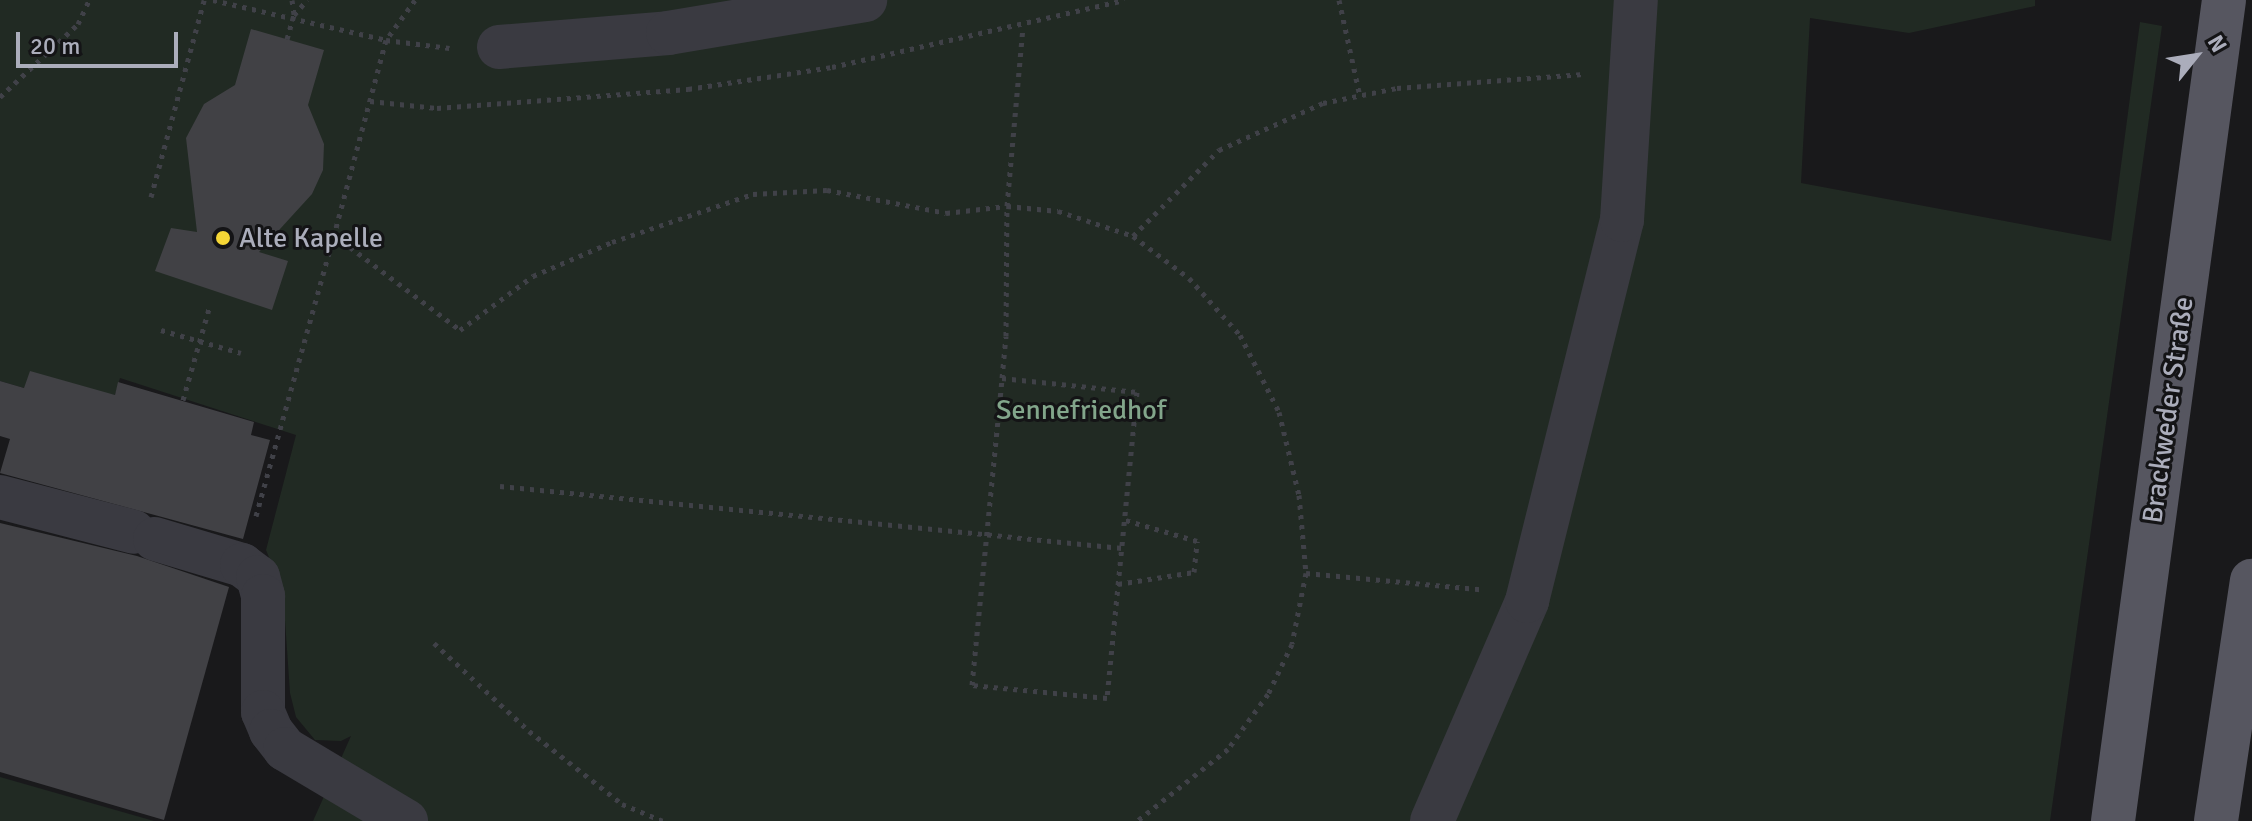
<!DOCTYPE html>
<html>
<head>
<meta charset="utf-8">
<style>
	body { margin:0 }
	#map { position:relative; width:2252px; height:821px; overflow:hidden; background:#19191b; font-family:Signika,sans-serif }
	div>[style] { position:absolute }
	.green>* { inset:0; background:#212a23 }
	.building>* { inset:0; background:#414145 }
	.path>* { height:5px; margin-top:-2.5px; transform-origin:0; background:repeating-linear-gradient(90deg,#404148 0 4px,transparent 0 10px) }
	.minor>* { height:44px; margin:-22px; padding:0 22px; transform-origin:22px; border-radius:22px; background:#3a3a41 }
	.major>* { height:44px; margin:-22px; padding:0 22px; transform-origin:22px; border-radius:22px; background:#565660 }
	.dots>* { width:22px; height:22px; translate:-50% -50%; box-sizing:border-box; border:4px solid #141416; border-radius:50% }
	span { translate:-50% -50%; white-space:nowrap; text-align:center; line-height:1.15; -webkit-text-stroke:6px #141416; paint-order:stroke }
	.poi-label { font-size:28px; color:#abadbb }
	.left { translate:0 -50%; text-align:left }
	.park-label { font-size:28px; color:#82a68b }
	.street-label { font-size:28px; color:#abadbb }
	.north { position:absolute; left:2156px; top:16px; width:80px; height:80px; -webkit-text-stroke:6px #141416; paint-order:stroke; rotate:60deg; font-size:22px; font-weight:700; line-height:32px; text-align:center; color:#abadbb }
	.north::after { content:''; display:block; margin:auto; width:28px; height:36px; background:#abadbb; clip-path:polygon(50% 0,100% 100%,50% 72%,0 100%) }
	.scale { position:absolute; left:16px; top:32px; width:162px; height:36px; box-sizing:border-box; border:4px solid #abadbb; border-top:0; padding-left:10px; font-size:24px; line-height:28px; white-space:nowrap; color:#abadbb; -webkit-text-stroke:6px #141416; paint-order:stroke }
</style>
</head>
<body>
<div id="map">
	<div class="green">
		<div style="clip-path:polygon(0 0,2035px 0,2035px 6px,1909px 33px,1810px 18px,1801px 183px,2111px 241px,2140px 22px,2162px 26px,2050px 821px,313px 821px,351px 736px,341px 741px,315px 740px,296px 717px,290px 693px,283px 591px,266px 550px,296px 435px,120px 378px,115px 395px,24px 388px,0 381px)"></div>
		<div style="clip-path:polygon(0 777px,154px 821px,0 821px)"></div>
	</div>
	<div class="building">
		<div style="clip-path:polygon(251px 29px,324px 50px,308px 105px,324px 144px,323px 170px,312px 194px,259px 252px,288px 261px,272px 310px,155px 271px,171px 228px,197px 232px,186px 138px,204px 104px,235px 85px)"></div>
		<div style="clip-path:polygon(30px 371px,115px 395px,118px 382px,254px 422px,251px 435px,270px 440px,243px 539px,0 473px,10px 439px,0 436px,0 381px,24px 388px)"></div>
		<div style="clip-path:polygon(0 523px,137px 556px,229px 587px,164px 820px,0 772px)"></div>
	</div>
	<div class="path">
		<div style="left:213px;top:0;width:178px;rotate:13deg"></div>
		<div style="left:386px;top:40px;width:64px;rotate:7.1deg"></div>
		<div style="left:292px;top:0;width:15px;rotate:82deg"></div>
		<div style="left:415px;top:0;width:49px;rotate:125.9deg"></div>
		<div style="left:386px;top:40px;width:202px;rotate:104.9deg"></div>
		<div style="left:334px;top:235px;width:158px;rotate:37deg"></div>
		<div style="left:460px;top:330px;width:91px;rotate:-36.5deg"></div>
		<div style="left:533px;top:276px;width:86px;rotate:-23.3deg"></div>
		<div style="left:612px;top:242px;width:149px;rotate:-18.8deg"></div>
		<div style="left:753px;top:194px;width:74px;rotate:-3.1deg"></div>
		<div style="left:827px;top:190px;width:121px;rotate:10.9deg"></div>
		<div style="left:946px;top:213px;width:61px;rotate:-6.5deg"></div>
		<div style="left:1007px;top:206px;width:51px;rotate:5.6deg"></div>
		<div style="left:1058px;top:211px;width:79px;rotate:18.4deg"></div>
		<div style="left:1133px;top:236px;width:70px;rotate:36.9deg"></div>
		<div style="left:1189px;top:278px;width:76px;rotate:48.2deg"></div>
		<div style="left:1240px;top:335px;width:86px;rotate:63.1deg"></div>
		<div style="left:1279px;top:412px;width:85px;rotate:76.5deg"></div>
		<div style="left:1299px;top:495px;width:78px;rotate:84.9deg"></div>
		<div style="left:1306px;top:573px;width:72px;rotate:101.2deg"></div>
		<div style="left:1292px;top:644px;width:55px;rotate:115.6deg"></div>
		<div style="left:1268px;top:694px;width:68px;rotate:126deg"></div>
		<div style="left:1228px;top:749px;width:116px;rotate:141.6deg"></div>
		<div style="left:1339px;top:0;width:98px;rotate:77.7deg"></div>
		<div style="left:287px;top:39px;width:25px;rotate:-74deg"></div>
		<div style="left:294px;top:15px;width:20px;rotate:-49deg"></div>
		<div style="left:0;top:97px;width:107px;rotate:-43.1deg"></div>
		<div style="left:78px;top:24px;width:26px;rotate:-65deg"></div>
		<div style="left:370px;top:101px;width:67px;rotate:6deg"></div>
		<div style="left:437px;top:108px;width:252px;rotate:-4.3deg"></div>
		<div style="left:688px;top:89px;width:146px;rotate:-8.7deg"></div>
		<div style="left:832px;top:67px;width:300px;rotate:-12.9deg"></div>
		<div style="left:151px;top:197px;width:204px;rotate:-74.9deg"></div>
		<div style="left:1133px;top:236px;width:122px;rotate:-45deg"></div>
		<div style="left:1219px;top:150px;width:114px;rotate:-24.3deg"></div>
		<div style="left:1323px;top:103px;width:76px;rotate:-11.5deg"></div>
		<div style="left:1397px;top:88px;width:187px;rotate:-4.3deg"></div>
		<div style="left:161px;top:330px;width:83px;rotate:16deg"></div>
		<div style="left:1002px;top:378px;width:136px;rotate:5.9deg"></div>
		<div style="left:1137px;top:392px;width:307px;rotate:95.6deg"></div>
		<div style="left:1107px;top:698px;width:136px;rotate:-174.5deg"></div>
		<div style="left:972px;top:685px;width:308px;rotate:-84.4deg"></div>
		<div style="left:1002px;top:378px;width:42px;rotate:-84.6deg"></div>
		<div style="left:1006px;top:336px;width:130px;rotate:-89.6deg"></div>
		<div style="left:1007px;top:206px;width:180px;rotate:-84.9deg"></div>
		<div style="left:183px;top:400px;width:99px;rotate:-74.1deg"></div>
		<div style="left:500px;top:486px;width:625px;rotate:5.69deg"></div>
		<div style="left:256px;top:516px;width:292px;rotate:-74.5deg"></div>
		<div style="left:1306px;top:573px;width:175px;rotate:5.3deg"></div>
		<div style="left:1118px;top:584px;width:77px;rotate:-9deg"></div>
		<div style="left:1194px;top:572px;width:31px;rotate:-84deg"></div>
		<div style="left:1197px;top:541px;width:75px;rotate:-163.7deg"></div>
		<div style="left:434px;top:643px;width:129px;rotate:42.8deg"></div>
		<div style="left:529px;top:731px;width:118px;rotate:38.1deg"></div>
		<div style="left:622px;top:804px;width:44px;rotate:22.5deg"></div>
	</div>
	<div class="minor">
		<div style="left:499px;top:47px;width:170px;rotate:-4.7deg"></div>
		<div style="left:668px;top:33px;width:200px;rotate:-9.5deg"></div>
		<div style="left:0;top:497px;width:138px;rotate:14.6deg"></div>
		<div style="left:155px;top:539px;width:91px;rotate:16.6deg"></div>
		<div style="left:242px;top:565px;width:20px;rotate:37deg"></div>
		<div style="left:258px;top:577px;width:20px;rotate:75deg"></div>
		<div style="left:263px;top:596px;width:116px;rotate:90deg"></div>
		<div style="left:263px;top:712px;width:21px;rotate:67deg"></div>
		<div style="left:271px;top:731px;width:23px;rotate:52deg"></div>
		<div style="left:285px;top:749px;width:141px;rotate:30.8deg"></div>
		<div style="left:1432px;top:821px;width:240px;rotate:-66.6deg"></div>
		<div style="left:1527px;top:601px;width:393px;rotate:-76deg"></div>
		<div style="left:1622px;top:220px;width:220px;rotate:-86.4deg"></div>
	</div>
	<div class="major">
		<div style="left:2113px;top:821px;width:828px;rotate:-82.3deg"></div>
		<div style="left:2216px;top:821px;width:243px;rotate:-81.5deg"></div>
	</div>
	<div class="dots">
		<div style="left:223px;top:238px;background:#f6d736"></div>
	</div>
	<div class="poi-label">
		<span class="left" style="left:239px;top:238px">Alte Kapelle</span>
	</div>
	<div class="park-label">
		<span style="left:1081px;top:410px">Sennefriedhof</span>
	</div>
	<div class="street-label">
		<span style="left:2168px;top:410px;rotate:-82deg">Brackweder Straße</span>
	</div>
	<div class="north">N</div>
	<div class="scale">20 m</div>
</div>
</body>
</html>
